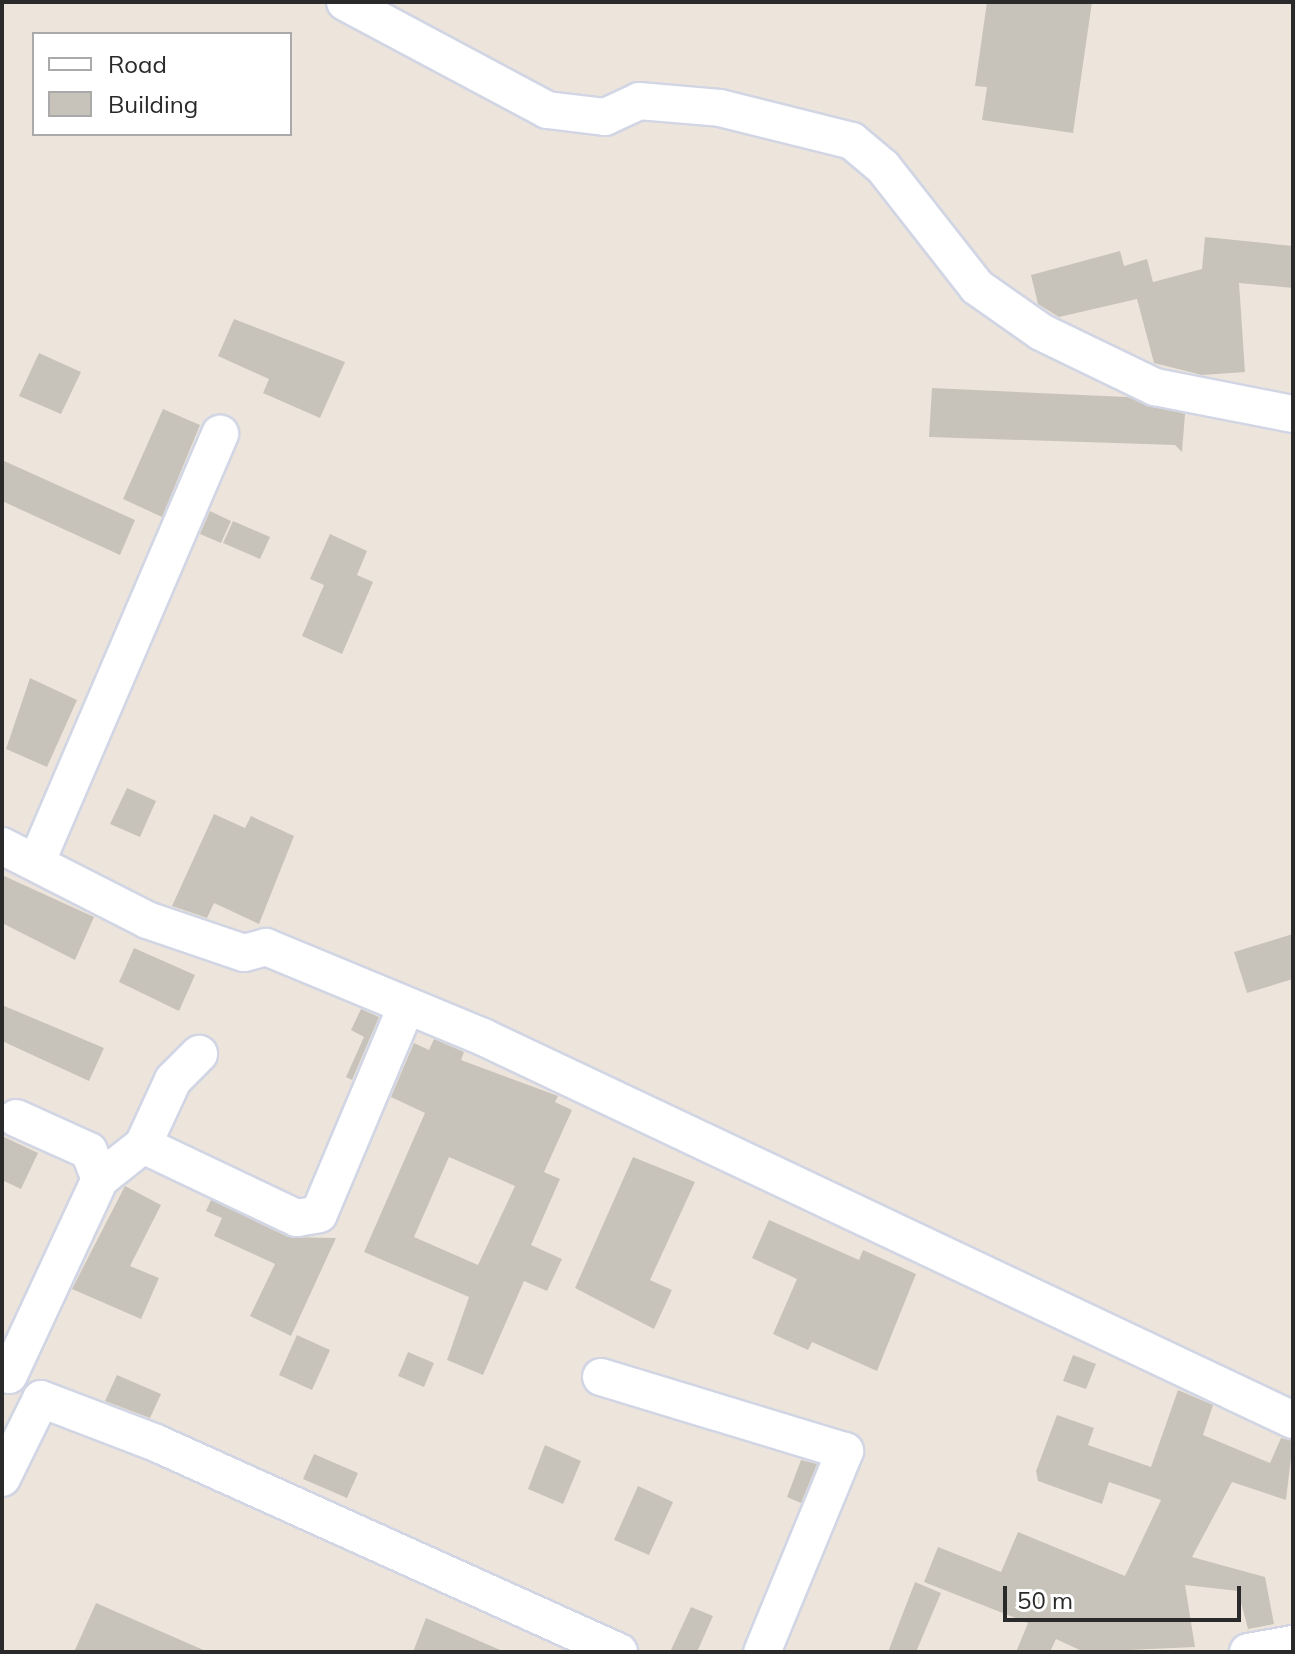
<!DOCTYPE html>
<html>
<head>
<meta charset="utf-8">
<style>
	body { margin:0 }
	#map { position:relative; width:1295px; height:1654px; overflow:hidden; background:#ede5db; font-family:Mulish,sans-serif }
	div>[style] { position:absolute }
	.building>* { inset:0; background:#c8c3ba }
	.roads { filter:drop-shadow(2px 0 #d1d5e4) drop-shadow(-2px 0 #d1d5e4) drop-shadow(0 2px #d1d5e4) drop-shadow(0 -2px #d1d5e4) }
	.minor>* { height:36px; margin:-18px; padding:0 18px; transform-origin:18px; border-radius:18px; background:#fff }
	span { translate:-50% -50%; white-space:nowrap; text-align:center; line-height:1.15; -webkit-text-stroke:6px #fff; paint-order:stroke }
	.frame { position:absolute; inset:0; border:4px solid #2a2a2a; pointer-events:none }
	.legend { position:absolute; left:32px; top:32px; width:260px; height:104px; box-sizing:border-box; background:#fff; border:2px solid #aaa; margin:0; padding:10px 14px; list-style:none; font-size:24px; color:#2a2a2a }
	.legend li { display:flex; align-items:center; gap:16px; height:40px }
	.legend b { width:40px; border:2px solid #aaa }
	.scale { position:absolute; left:1003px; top:1586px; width:238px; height:36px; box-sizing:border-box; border:4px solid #2a2a2a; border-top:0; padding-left:10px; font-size:24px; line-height:28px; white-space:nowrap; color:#2a2a2a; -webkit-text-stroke:6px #fff; paint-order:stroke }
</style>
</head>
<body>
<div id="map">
	<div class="building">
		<div style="clip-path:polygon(987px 2px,1092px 2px,1073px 133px,982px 120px,987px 87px,975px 86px)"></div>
		<div style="clip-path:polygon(1205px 237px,1293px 246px,1293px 288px,1239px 283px,1245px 372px,1202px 375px,1154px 363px,1137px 299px,1059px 317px,1038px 304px,1031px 275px,1120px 251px,1124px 266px,1147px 259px,1153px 282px,1202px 269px)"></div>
		<div style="clip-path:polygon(234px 319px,345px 362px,320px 418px,263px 393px,269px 379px,218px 356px)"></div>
		<div style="clip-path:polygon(39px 353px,81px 372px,61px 414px,19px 396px)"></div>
		<div style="clip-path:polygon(932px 388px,1127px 397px,1185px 414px,1182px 452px,1175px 445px,929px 437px)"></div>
		<div style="clip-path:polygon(163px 409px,200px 425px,162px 517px,123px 499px)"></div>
		<div style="clip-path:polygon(2px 460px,135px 520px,120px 555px,2px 501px)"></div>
		<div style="clip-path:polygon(210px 511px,231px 521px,221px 543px,200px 534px)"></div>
		<div style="clip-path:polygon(233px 521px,270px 537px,260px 559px,223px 543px)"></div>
		<div style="clip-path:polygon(330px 534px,367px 551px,357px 575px,373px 582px,342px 654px,302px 636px,324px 585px,310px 579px)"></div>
		<div style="clip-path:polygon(30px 678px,77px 700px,47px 767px,6px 749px)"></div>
		<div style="clip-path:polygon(127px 788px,156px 801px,140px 837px,110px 824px)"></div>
		<div style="clip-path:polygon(214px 814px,245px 828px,251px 816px,294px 836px,259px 924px,214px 903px,207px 918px,172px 906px)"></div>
		<div style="clip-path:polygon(2px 875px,94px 917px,75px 960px,2px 923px)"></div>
		<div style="clip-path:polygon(1293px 934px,1293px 979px,1247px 993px,1234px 952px)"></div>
		<div style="clip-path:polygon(134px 948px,195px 975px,179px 1011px,119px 982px)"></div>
		<div style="clip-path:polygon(2px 1005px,104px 1048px,89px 1081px,2px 1041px)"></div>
		<div style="clip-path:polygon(361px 1009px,379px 1017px,352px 1080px,346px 1077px,364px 1037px,351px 1030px)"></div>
		<div style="clip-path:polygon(evenodd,434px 1039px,464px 1052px,461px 1060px,558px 1096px,555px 1102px,572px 1110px,544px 1172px,560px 1179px,531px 1245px,562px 1259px,547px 1291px,524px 1281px,483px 1375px,447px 1360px,469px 1297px,364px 1252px,425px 1113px,391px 1097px,414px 1043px,429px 1050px,434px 1039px,449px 1157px,515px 1186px,478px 1265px,414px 1237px,449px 1157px)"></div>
		<div style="clip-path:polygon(2px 1136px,38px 1153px,21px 1189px,2px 1180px)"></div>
		<div style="clip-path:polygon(633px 1157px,695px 1182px,650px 1280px,672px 1290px,654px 1329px,575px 1288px)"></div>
		<div style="clip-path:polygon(125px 1186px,161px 1205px,130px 1266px,159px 1278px,141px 1319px,72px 1289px)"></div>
		<div style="clip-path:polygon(211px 1200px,288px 1237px,336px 1238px,291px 1336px,250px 1316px,275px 1264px,214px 1236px,222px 1218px,206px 1211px)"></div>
		<div style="clip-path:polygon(769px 1220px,859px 1260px,863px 1250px,916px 1274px,877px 1371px,812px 1342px,808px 1350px,773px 1334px,797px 1279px,752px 1258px)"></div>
		<div style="clip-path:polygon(297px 1335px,330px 1350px,312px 1390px,279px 1375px)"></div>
		<div style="clip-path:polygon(408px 1352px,434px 1363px,424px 1387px,398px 1376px)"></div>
		<div style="clip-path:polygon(1073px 1355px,1096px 1364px,1086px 1389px,1063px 1381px)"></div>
		<div style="clip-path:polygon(117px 1375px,161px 1394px,150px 1418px,105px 1401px)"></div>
		<div style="clip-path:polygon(1178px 1390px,1213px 1405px,1203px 1435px,1270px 1463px,1281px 1438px,1293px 1441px,1286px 1500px,1232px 1482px,1192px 1557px,1265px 1577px,1274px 1624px,1248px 1629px,1238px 1591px,1185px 1585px,1195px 1647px,1084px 1652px,1056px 1639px,1050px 1652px,1016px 1652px,1028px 1623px,924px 1582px,938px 1547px,1001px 1572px,1018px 1532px,1125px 1576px,1161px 1500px,1109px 1482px,1102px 1504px,1038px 1481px,1036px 1471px,1057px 1415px,1094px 1428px,1088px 1445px,1151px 1467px)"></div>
		<div style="clip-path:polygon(545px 1445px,581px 1461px,563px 1504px,528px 1489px)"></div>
		<div style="clip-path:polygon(314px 1454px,358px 1473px,347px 1498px,303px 1479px)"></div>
		<div style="clip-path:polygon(801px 1460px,817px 1464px,801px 1503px,787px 1497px)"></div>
		<div style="clip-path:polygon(638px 1486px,673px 1502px,649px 1555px,614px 1540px)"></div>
		<div style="clip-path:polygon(915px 1582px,941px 1593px,916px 1652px,888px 1652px)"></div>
		<div style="clip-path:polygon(96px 1603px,208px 1652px,74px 1652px)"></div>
		<div style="clip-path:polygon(691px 1607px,713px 1616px,697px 1652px,670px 1652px)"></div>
		<div style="clip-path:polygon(426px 1618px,505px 1652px,413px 1652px)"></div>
	</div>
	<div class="roads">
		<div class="minor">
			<div style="left:345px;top:2px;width:229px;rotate:28.1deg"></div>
			<div style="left:547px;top:110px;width:58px;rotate:6.9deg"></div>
			<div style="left:605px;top:117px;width:38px;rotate:-25deg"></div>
			<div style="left:639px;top:101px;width:81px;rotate:4.9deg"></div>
			<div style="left:720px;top:108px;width:136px;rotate:14deg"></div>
			<div style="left:852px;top:141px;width:40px;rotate:40deg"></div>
			<div style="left:883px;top:167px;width:152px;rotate:51.9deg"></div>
			<div style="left:977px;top:287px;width:78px;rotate:35.1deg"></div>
			<div style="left:1041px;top:332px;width:127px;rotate:25.8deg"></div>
			<div style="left:1155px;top:387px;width:141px;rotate:11.1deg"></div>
			<div style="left:2px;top:846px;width:163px;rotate:27deg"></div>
			<div style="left:147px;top:920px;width:102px;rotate:18.8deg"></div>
			<div style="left:244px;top:953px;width:23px;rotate:-15deg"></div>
			<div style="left:266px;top:947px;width:235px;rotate:22.5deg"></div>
			<div style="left:483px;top:1037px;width:896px;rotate:25.31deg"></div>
			<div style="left:37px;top:861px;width:465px;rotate:-66.8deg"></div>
			<div style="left:16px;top:1118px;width:80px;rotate:24.3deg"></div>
			<div style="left:89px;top:1151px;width:30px;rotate:69deg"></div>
			<div style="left:143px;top:1145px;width:72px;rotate:-65.2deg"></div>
			<div style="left:173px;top:1080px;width:37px;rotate:-45deg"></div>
			<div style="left:9px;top:1375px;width:216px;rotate:-65.1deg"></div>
			<div style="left:100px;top:1179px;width:55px;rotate:-38.3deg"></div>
			<div style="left:143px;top:1145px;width:170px;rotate:25.4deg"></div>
			<div style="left:297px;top:1218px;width:22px;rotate:-10deg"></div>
			<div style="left:319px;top:1214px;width:225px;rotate:-67.2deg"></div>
			<div style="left:601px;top:1377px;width:255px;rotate:16.9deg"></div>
			<div style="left:845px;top:1451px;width:217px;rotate:112.4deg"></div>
			<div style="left:2px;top:1478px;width:88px;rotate:-63.7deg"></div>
			<div style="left:41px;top:1399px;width:123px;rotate:20.9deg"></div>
			<div style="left:156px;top:1443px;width:508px;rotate:24.29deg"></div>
			<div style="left:1248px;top:1652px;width:46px;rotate:-10.1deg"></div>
		</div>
	</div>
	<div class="frame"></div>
	<ul class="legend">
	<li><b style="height:10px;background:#fff"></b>Road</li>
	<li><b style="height:22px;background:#c8c3ba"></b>Building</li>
	</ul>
	<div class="scale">50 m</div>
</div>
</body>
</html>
